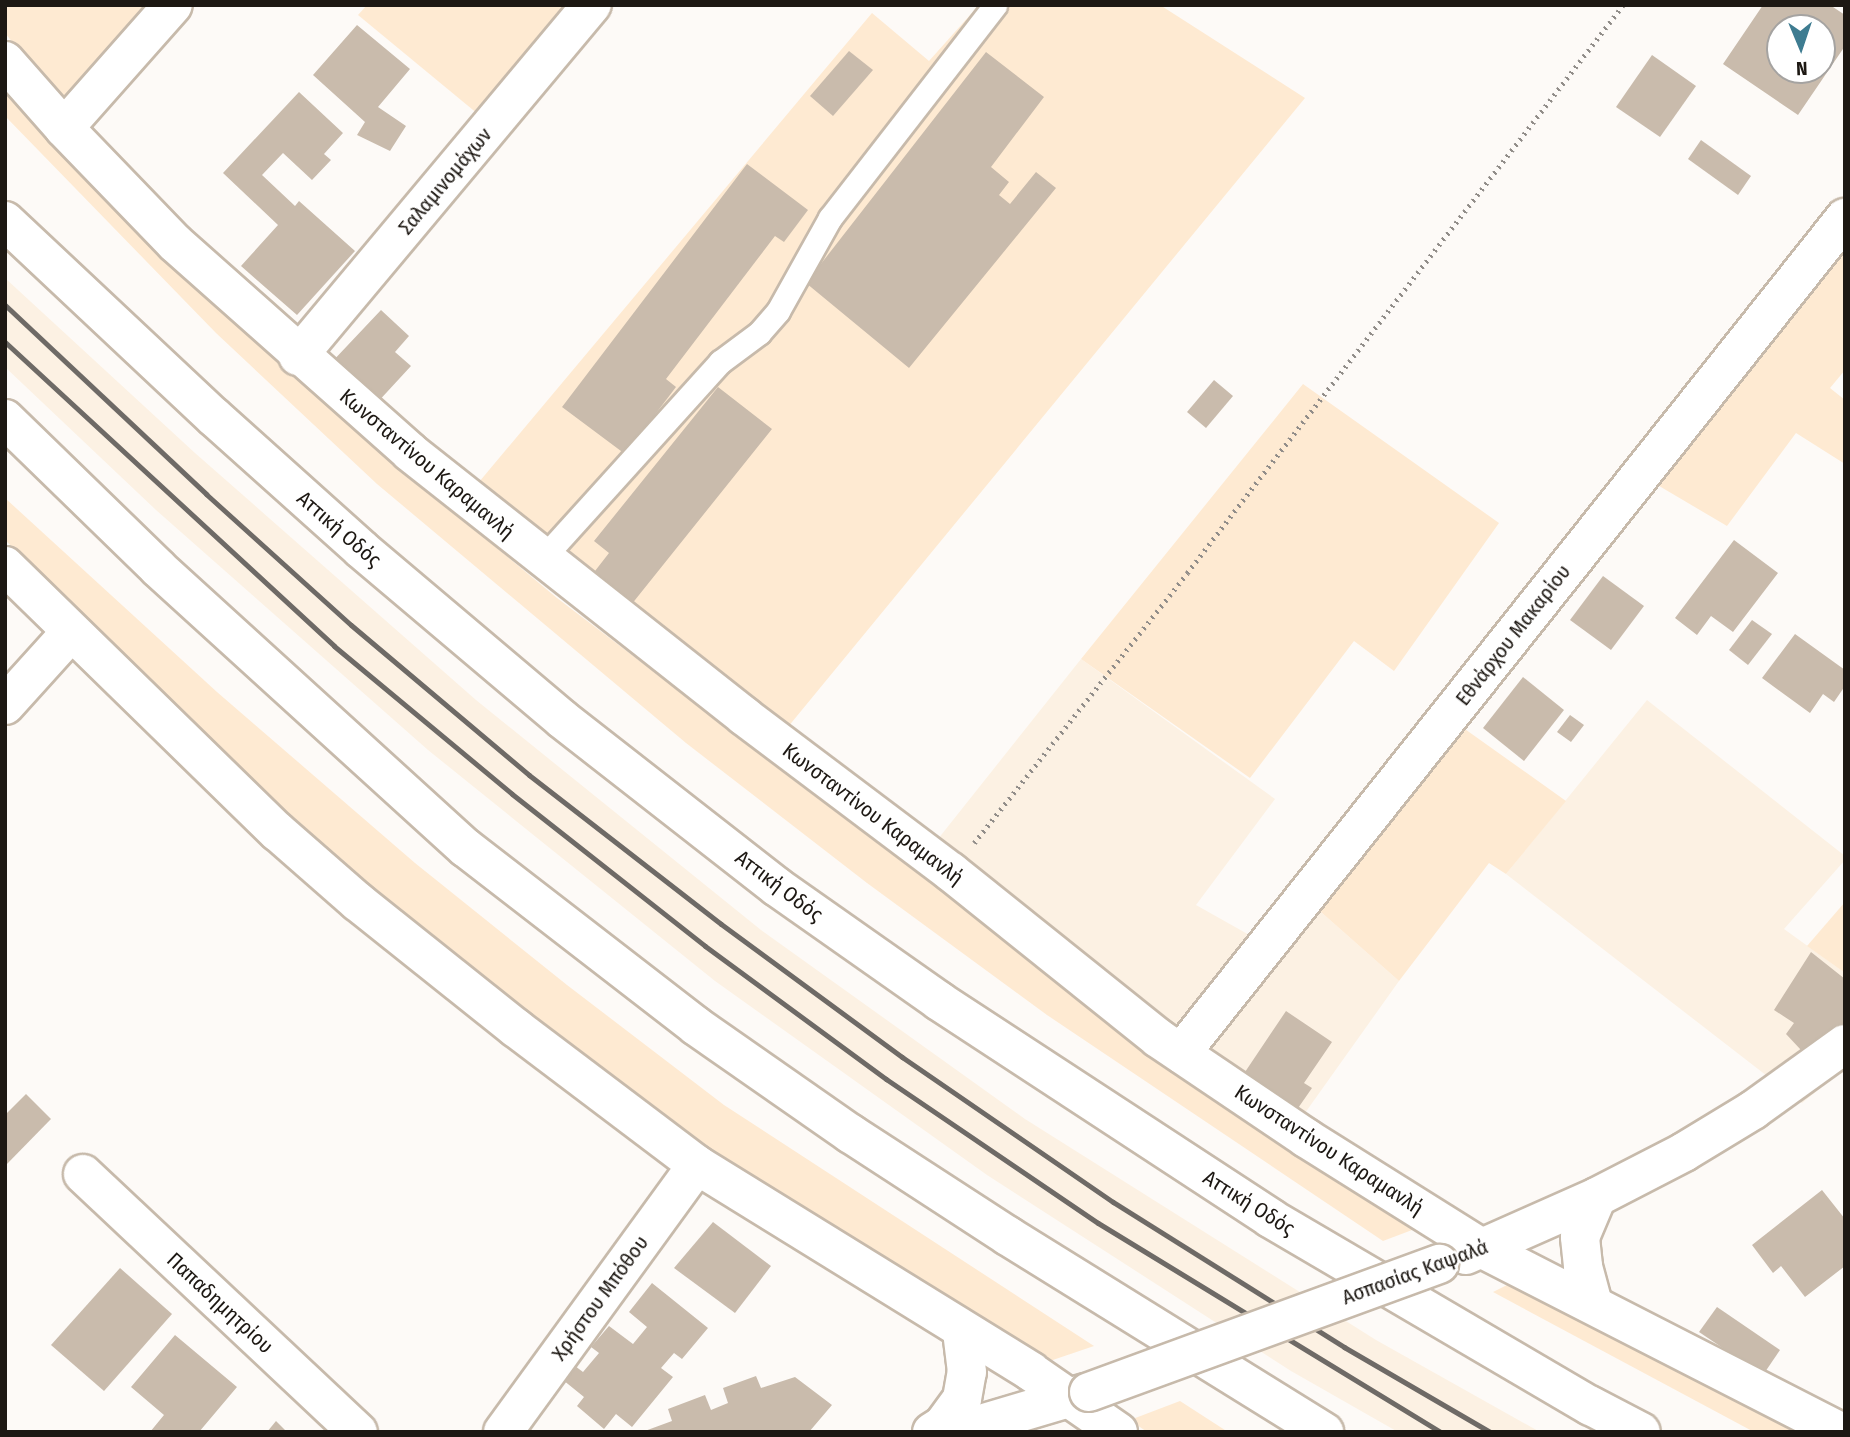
<!DOCTYPE html>
<html>
<head>
<meta charset="utf-8">
<style>
	body { margin:0 }
	#map { position:relative; width:1850px; height:1437px; overflow:hidden; background:#fdfaf7; font-family:"Fira Sans Condensed",sans-serif }
	div>[style] { position:absolute }
	.built>* { inset:0; background:#fcf1e3 }
	.green>* { inset:0; background:#feead2 }
	.building>* { inset:0; background:#c9bbac }
	.path>* { height:4.5px; margin-top:-2.25px; transform-origin:0; background:repeating-linear-gradient(90deg,#918d89 0 2px,transparent 0 7px) }
	.roads { filter:drop-shadow(2px 0 #c7baab) drop-shadow(-2px 0 #c7baab) drop-shadow(0 2px #c7baab) drop-shadow(0 -2px #c7baab) }
	.service>* { height:23px; margin:-11.5px; padding:0 11.5px; transform-origin:11.5px; border-radius:11.5px; background:#fff }
	.minor>* { height:38px; margin:-19px; padding:0 19px; transform-origin:19px; border-radius:19px; background:#fff }
	.tertiary>* { height:38px; margin:-19px; padding:0 19px; transform-origin:19px; border-radius:19px; background:#fff }
	.motorway>* { height:38px; margin:-19px; padding:0 19px; transform-origin:19px; border-radius:19px; background:#fff }
	.rail>* { height:5px; margin:-2.5px; padding:0 2.5px; transform-origin:2.5px; border-radius:2.5px; background:#6e6a66 }
	.bridges { filter:drop-shadow(2px 0 #c7baab) drop-shadow(-2px 0 #c7baab) drop-shadow(0 2px #c7baab) drop-shadow(0 -2px #c7baab) }
	.tertiary-bridge>* { height:38px; margin:-19px; padding:0 19px; transform-origin:19px; border-radius:19px; background:#fff }
	span { translate:-50% -50%; white-space:nowrap; text-align:center; line-height:1.15; -webkit-text-stroke:5px #fff; paint-order:stroke }
	.street-label { font-size:21px; color:#1d1813 }
	.frame { position:absolute; inset:0; border:7px solid #1d1813; pointer-events:none }
	.north { position:absolute; left:1766px; top:14px; width:70px; height:70px; box-sizing:border-box; background:#fff; border:2px solid #a5a3a1; border-radius:50%; rotate:178deg; font-size:19px; font-weight:700; line-height:28px; text-align:center; color:#1d1813 }
	.north::after { content:''; display:block; margin:auto; width:24px; height:32px; background:#3e7c91; clip-path:polygon(50% 0,100% 100%,50% 72%,0 100%) }
</style>
</head>
<body>
<div id="map">
	<div class="built">
		<div style="clip-path:polygon(5px 278px,195px 453px,476px 700px,761px 930px,1025px 1119px,1376px 1340px,1540px 1432px,1398px 1432px,1291px 1371px,987px 1175px,715px 981px,428px 750px,156px 510px,5px 367px)"></div>
		<div style="clip-path:polygon(1081px 659px,1275px 799px,1196px 905px,1278px 951px,1313px 905px,1399px 981px,1300px 1120px,1203px 1063px,934px 844px)"></div>
		<div style="clip-path:polygon(1647px 700px,1845px 856px,1845px 860px,1784px 929px,1845px 973px,1845px 1068px,1802px 1103px,1506px 874px)"></div>
	</div>
	<div class="green">
		<div style="clip-path:polygon(5px 5px,155px 5px,65px 107px,5px 33px)"></div>
		<div style="clip-path:polygon(367px 5px,595px 5px,490px 124px,358px 15px)"></div>
		<div style="clip-path:polygon(979px 5px,1160px 5px,1305px 98px,783px 733px,469px 494px,872px 13px,929px 61px)"></div>
		<div style="clip-path:polygon(5px 94px,232px 320px,395px 463px,557px 598px,1067px 986px,1420px 1227px,1383px 1241px,1047px 1015px,867px 883px,686px 743px,377px 484px,216px 333px,5px 116px)"></div>
		<div style="clip-path:polygon(1845px 231px,1845px 370px,1830px 388px,1845px 400px,1845px 464px,1796px 433px,1727px 526px,1649px 480px)"></div>
		<div style="clip-path:polygon(1303px 384px,1499px 523px,1394px 671px,1354px 641px,1250px 778px,1081px 659px)"></div>
		<div style="clip-path:polygon(5px 498px,217px 692px,415px 863px,567px 985px,724px 1105px,1094px 1346px,1044px 1363px,709px 1150px,568px 1046px,368px 883px,291px 816px,5px 540px)"></div>
		<div style="clip-path:polygon(1455px 722px,1566px 801px,1506px 874px,1489px 863px,1399px 981px,1313px 905px)"></div>
		<div style="clip-path:polygon(1845px 902px,1845px 973px,1807px 946px)"></div>
		<div style="clip-path:polygon(1515px 1281px,1648px 1356px,1803px 1432px,1754px 1432px,1493px 1292px)"></div>
		<div style="clip-path:polygon(1180px 1401px,1228px 1432px,1147px 1432px,1130px 1420px)"></div>
	</div>
	<div class="building">
		<div style="clip-path:polygon(evenodd,1763px 5px,1830px 5px,1845px 15px,1845px 46px,1798px 115px,1723px 64px,1763px 5px,1780px 28px,1822px 28px,1822px 70px,1780px 70px,1780px 28px)"></div>
		<div style="clip-path:polygon(357px 25px,410px 69px,378px 107px,406px 126px,390px 151px,357px 135px,365px 122px,313px 75px)"></div>
		<div style="clip-path:polygon(849px 51px,873px 70px,833px 116px,810px 96px)"></div>
		<div style="clip-path:polygon(986px 52px,1044px 97px,991px 167px,1009px 182px,999px 195px,1010px 204px,1036px 172px,1056px 188px,909px 368px,806px 283px)"></div>
		<div style="clip-path:polygon(1652px 55px,1696px 86px,1660px 137px,1616px 107px)"></div>
		<div style="clip-path:polygon(299px 92px,343px 133px,324px 154px,331px 160px,312px 180px,283px 153px,262px 175px,295px 206px,299px 201px,355px 251px,297px 315px,241px 266px,278px 225px,223px 173px)"></div>
		<div style="clip-path:polygon(1701px 140px,1751px 176px,1738px 195px,1688px 159px)"></div>
		<div style="clip-path:polygon(747px 164px,808px 210px,784px 242px,775px 236px,666px 379px,676px 387px,625px 454px,562px 407px)"></div>
		<div style="clip-path:polygon(381px 310px,409px 336px,395px 352px,411px 366px,375px 405px,330px 364px)"></div>
		<div style="clip-path:polygon(1214px 380px,1233px 396px,1206px 428px,1187px 412px)"></div>
		<div style="clip-path:polygon(718px 387px,772px 429px,627px 610px,588px 580px,609px 553px,594px 541px)"></div>
		<div style="clip-path:polygon(1734px 540px,1778px 573px,1733px 632px,1711px 616px,1697px 635px,1675px 618px)"></div>
		<div style="clip-path:polygon(1603px 576px,1644px 606px,1611px 650px,1570px 620px)"></div>
		<div style="clip-path:polygon(1752px 620px,1772px 634px,1748px 665px,1729px 650px)"></div>
		<div style="clip-path:polygon(1795px 634px,1845px 670px,1845px 686px,1834px 702px,1823px 694px,1810px 713px,1762px 678px)"></div>
		<div style="clip-path:polygon(1523px 677px,1564px 710px,1524px 761px,1483px 728px)"></div>
		<div style="clip-path:polygon(1570px 715px,1584px 725px,1571px 742px,1557px 732px)"></div>
		<div style="clip-path:polygon(1811px 952px,1845px 979px,1845px 1032px,1837px 1041px,1801px 1050px,1786px 1034px,1794px 1023px,1774px 1010px)"></div>
		<div style="clip-path:polygon(1286px 1011px,1332px 1042px,1304px 1083px,1312px 1088px,1296px 1111px,1243px 1075px)"></div>
		<div style="clip-path:polygon(26px 1094px,51px 1119px,5px 1166px,5px 1115px)"></div>
		<div style="clip-path:polygon(1822px 1190px,1845px 1219px,1845px 1266px,1805px 1297px,1781px 1266px,1773px 1273px,1752px 1245px)"></div>
		<div style="clip-path:polygon(713px 1222px,771px 1266px,735px 1313px,674px 1268px)"></div>
		<div style="clip-path:polygon(120px 1268px,172px 1314px,104px 1391px,51px 1345px)"></div>
		<div style="clip-path:polygon(652px 1283px,708px 1328px,682px 1359px,674px 1353px,661px 1368px,673px 1377px,632px 1427px,616px 1414px,604px 1429px,577px 1406px,584px 1397px,563px 1380px,575px 1366px,583px 1372px,599px 1353px,591px 1347px,609px 1326px,633px 1344px,647px 1327px,629px 1312px)"></div>
		<div style="clip-path:polygon(1717px 1307px,1780px 1350px,1763px 1375px,1699px 1332px)"></div>
		<div style="clip-path:polygon(175px 1335px,237px 1387px,199px 1432px,150px 1432px,164px 1415px,131px 1387px)"></div>
		<div style="clip-path:polygon(756px 1376px,761px 1388px,795px 1377px,832px 1405px,809px 1432px,642px 1432px,672px 1421px,668px 1409px,705px 1395px,711px 1410px,728px 1403px,723px 1388px)"></div>
		<div style="clip-path:polygon(276px 1421px,287px 1432px,267px 1432px)"></div>
	</div>
	<div class="path">
		<div style="left:974px;top:843px;width:344px;rotate:-51.7deg"></div>
		<div style="left:1187px;top:573px;width:716px;rotate:-52.49deg"></div>
	</div>
	<div class="roads">
		<div class="service">
			<div style="left:542px;top:559px;width:266px;rotate:-47.9deg"></div>
			<div style="left:720px;top:362px;width:49px;rotate:-36.6deg"></div>
			<div style="left:759px;top:333px;width:29px;rotate:-49deg"></div>
			<div style="left:778px;top:311px;width:107px;rotate:-60.8deg"></div>
			<div style="left:830px;top:218px;width:269px;rotate:-52.2deg"></div>
		</div>
		<div class="minor">
			<div style="left:64px;top:128px;width:164px;rotate:-48.5deg"></div>
			<div style="left:298px;top:356px;width:458px;rotate:-50.1deg"></div>
			<div style="left:5px;top:705px;width:98px;rotate:-47.9deg"></div>
			<div style="left:1181px;top:1053px;width:1067px;rotate:-51.51deg"></div>
			<div style="left:83px;top:1174px;width:377px;rotate:43.2deg"></div>
			<div style="left:503px;top:1432px;width:330px;rotate:-54deg"></div>
		</div>
		<div class="tertiary">
			<div style="left:5px;top:61px;width:89px;rotate:48.6deg"></div>
			<div style="left:64px;top:128px;width:160px;rotate:46deg"></div>
			<div style="left:175px;top:243px;width:314px;rotate:41.6deg"></div>
			<div style="left:410px;top:452px;width:426px;rotate:38.3deg"></div>
			<div style="left:744px;top:716px;width:259px;rotate:37deg"></div>
			<div style="left:951px;top:872px;width:265px;rotate:38.7deg"></div>
			<div style="left:1158px;top:1038px;width:179px;rotate:34deg"></div>
			<div style="left:1306px;top:1138px;width:209px;rotate:32.1deg"></div>
			<div style="left:1483px;top:1249px;width:401px;rotate:27.1deg"></div>
			<div style="left:5px;top:566px;width:381px;rotate:44.3deg"></div>
			<div style="left:278px;top:832px;width:106px;rotate:41.2deg"></div>
			<div style="left:358px;top:902px;width:202px;rotate:38.6deg"></div>
			<div style="left:516px;top:1028px;width:227px;rotate:37.1deg"></div>
			<div style="left:697px;top:1165px;width:392px;rotate:31.7deg"></div>
			<div style="left:1030px;top:1371px;width:107px;rotate:34.7deg"></div>
			<div style="left:1466px;top:1255px;width:143px;rotate:-23.9deg"></div>
			<div style="left:1597px;top:1197px;width:98px;rotate:-27.3deg"></div>
			<div style="left:1684px;top:1152px;width:81px;rotate:-31.3deg"></div>
			<div style="left:1753px;top:1110px;width:113px;rotate:-35.7deg"></div>
			<div style="left:1593px;top:1304px;width:39px;rotate:-105deg"></div>
			<div style="left:1583px;top:1266px;width:29px;rotate:-96deg"></div>
			<div style="left:1580px;top:1237px;width:43px;rotate:-67deg"></div>
			<div style="left:932px;top:1432px;width:13px;rotate:-32deg"></div>
			<div style="left:943px;top:1425px;width:32px;rotate:-54deg"></div>
			<div style="left:962px;top:1399px;width:27px;rotate:-80deg"></div>
			<div style="left:967px;top:1372px;width:41px;rotate:-97deg"></div>
			<div style="left:954px;top:1432px;width:138px;rotate:-16.5deg"></div>
		</div>
		<div class="motorway">
			<div style="left:5px;top:221px;width:287px;rotate:43.2deg"></div>
			<div style="left:214px;top:417px;width:198px;rotate:41.9deg"></div>
			<div style="left:361px;top:549px;width:263px;rotate:40.2deg"></div>
			<div style="left:562px;top:719px;width:273px;rotate:38deg"></div>
			<div style="left:777px;top:887px;width:198px;rotate:35.1deg"></div>
			<div style="left:939px;top:1001px;width:396px;rotate:33.2deg"></div>
			<div style="left:1270px;top:1218px;width:372px;rotate:30.4deg"></div>
			<div style="left:1591px;top:1406px;width:56px;rotate:27.5deg"></div>
			<div style="left:5px;top:419px;width:214px;rotate:44.2deg"></div>
			<div style="left:158px;top:568px;width:416px;rotate:42.3deg"></div>
			<div style="left:466px;top:848px;width:291px;rotate:37.7deg"></div>
			<div style="left:696px;top:1026px;width:189px;rotate:34.9deg"></div>
			<div style="left:851px;top:1134px;width:187px;rotate:33deg"></div>
			<div style="left:1008px;top:1236px;width:372px;rotate:31.8deg"></div>
		</div>
	</div>
	<div class="rail">
		<div style="left:5px;top:305px;width:276px;rotate:43.2deg"></div>
		<div style="left:206px;top:494px;width:195px;rotate:42.1deg"></div>
		<div style="left:351px;top:625px;width:233px;rotate:40.1deg"></div>
		<div style="left:529px;top:775px;width:243px;rotate:37.8deg"></div>
		<div style="left:721px;top:924px;width:225px;rotate:36.3deg"></div>
		<div style="left:902px;top:1057px;width:256px;rotate:34.5deg"></div>
		<div style="left:1113px;top:1202px;width:273px;rotate:32.1deg"></div>
		<div style="left:1344px;top:1347px;width:169px;rotate:30.2deg"></div>
		<div style="left:5px;top:342px;width:448px;rotate:42.7deg"></div>
		<div style="left:334px;top:646px;width:231px;rotate:39.7deg"></div>
		<div style="left:512px;top:794px;width:246px;rotate:38.2deg"></div>
		<div style="left:705px;top:946px;width:225px;rotate:36.3deg"></div>
		<div style="left:886px;top:1079px;width:256px;rotate:34.2deg"></div>
		<div style="left:1098px;top:1223px;width:402px;rotate:31.4deg"></div>
	</div>
	<div class="bridges">
		<div class="tertiary-bridge">
			<div style="left:1089px;top:1392px;width:373px;rotate:-20.1deg"></div>
		</div>
	</div>
	<div class="street-label">
		<span style="left:445px;top:181px;rotate:-50deg">Σαλαμινομάχων</span>
		<span style="left:427px;top:464px;rotate:40deg">Κωνσταντίνου Καραμανλή</span>
		<span style="left:339px;top:529px;rotate:41deg">Αττική Οδός</span>
		<span style="left:1513px;top:635px;rotate:-52deg">Εθνάρχου Μακαρίου</span>
		<span style="left:873px;top:814px;rotate:37deg">Κωνσταντίνου Καραμανλή</span>
		<span style="left:779px;top:886px;rotate:37deg">Αττική Οδός</span>
		<span style="left:1329px;top:1150px;rotate:33deg">Κωνσταντίνου Καραμανλή</span>
		<span style="left:1249px;top:1203px;rotate:32deg">Αττική Οδός</span>
		<span style="left:1415px;top:1272px;rotate:-20deg">Ασπασίας Καψαλά</span>
		<span style="left:600px;top:1298px;rotate:-54deg">Χρήστου Μπόθου</span>
		<span style="left:220px;top:1303px;rotate:43deg">Παπαδημητρίου</span>
	</div>
	<div class="frame"></div>
	<div class="north">N</div>
</div>
</body>
</html>
